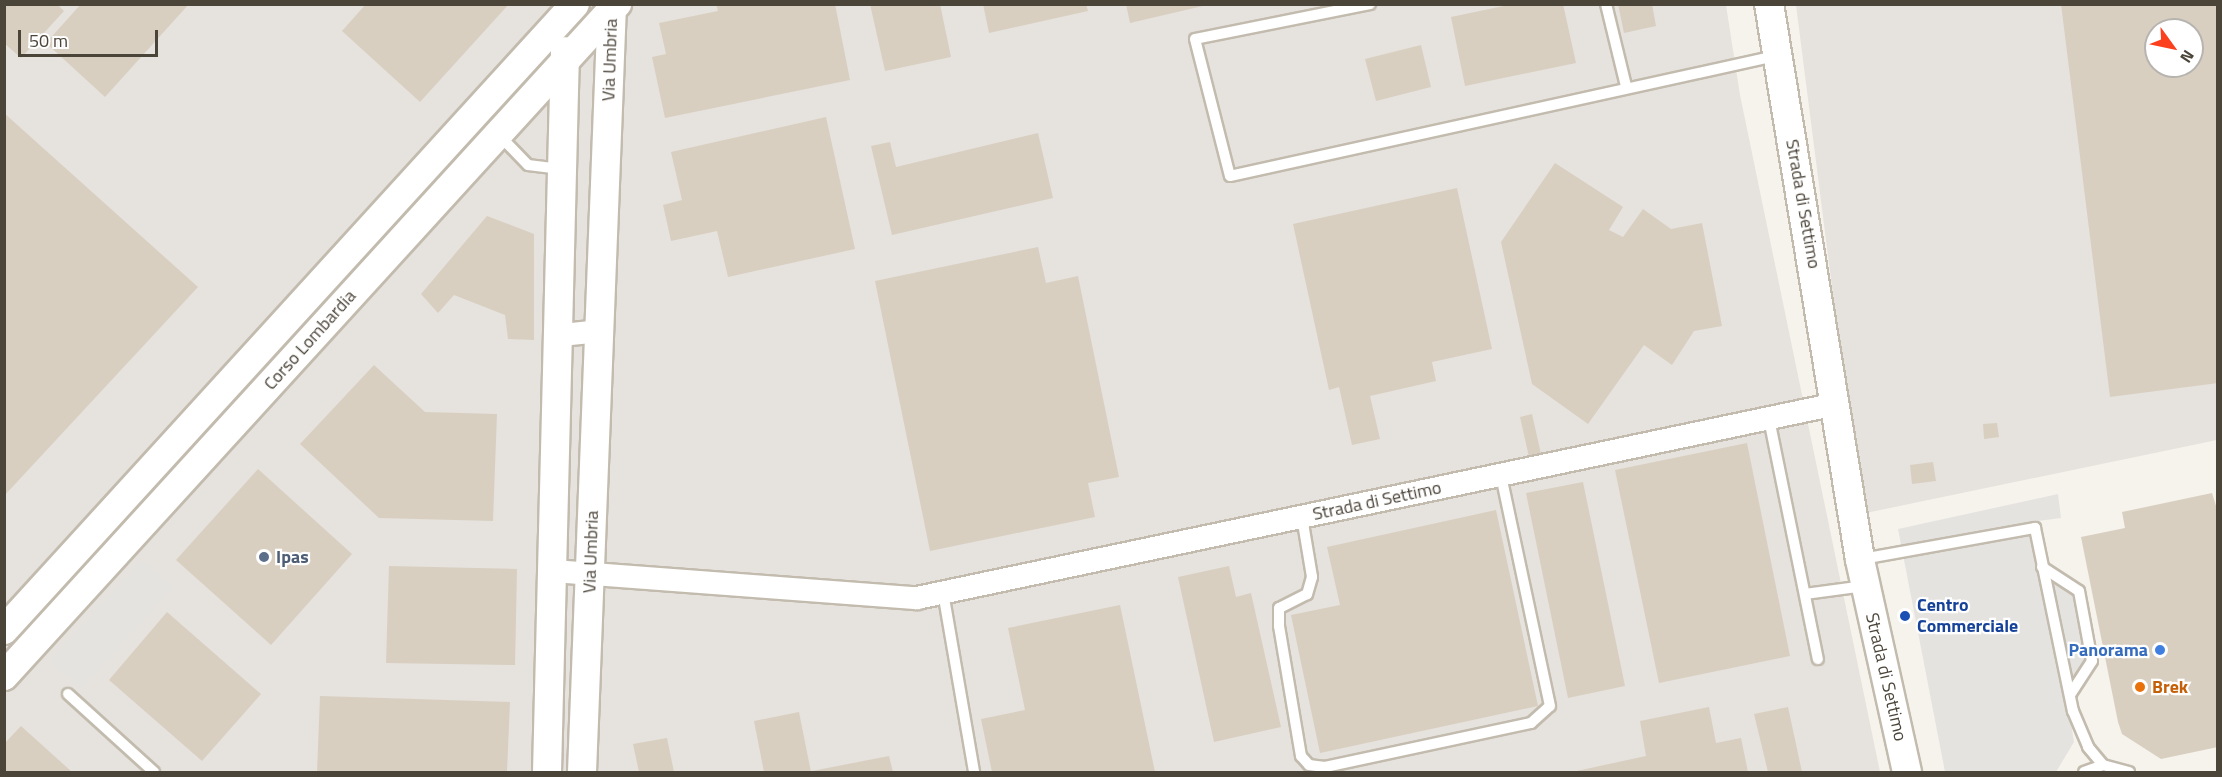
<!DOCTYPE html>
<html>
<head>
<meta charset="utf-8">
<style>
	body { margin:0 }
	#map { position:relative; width:2222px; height:777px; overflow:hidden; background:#f6f3ec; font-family:"Titillium Web",sans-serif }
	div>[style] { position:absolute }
	.industrial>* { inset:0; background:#e6e2dd }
	.parking>* { inset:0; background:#e5e3e0 }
	.building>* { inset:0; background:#d8cfc1 }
	.roads { filter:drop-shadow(2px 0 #c2bbae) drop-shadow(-2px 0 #c2bbae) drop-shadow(0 2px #c2bbae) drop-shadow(0 -2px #c2bbae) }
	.service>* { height:10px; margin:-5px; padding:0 5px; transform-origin:5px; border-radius:5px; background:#fff }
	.minor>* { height:22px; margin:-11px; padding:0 11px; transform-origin:11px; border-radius:11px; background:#fff }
	.tertiary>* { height:28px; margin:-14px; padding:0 14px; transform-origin:14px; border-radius:14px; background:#fff }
	.dots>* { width:16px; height:16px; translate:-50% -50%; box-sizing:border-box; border:3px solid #fff; border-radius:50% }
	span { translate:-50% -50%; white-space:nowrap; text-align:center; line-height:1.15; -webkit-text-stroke:4.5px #fff; paint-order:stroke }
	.street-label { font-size:18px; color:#4b4439 }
	.service-label { font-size:18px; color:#4e5e75; font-weight:700 }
	.left { translate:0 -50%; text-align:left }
	.transit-label { font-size:18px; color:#164399; font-weight:700 }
	.shop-label { font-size:18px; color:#366cbe; font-weight:700 }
	.right { translate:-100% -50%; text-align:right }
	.food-label { font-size:18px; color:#c56008; font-weight:700 }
	.frame { position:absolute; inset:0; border:6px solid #4b4439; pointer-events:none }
	.north { position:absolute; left:2144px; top:18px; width:60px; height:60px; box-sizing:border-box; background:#fff; border:2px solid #b7b4b0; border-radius:50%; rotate:123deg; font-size:16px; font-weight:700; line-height:24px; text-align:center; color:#4b4439 }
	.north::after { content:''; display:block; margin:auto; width:21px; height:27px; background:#fc3f1d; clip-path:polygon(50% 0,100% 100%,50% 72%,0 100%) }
	.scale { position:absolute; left:18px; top:30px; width:140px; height:27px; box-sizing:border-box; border:3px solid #4b4439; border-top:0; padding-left:8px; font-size:18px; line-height:21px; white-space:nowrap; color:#4b4439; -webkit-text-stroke:4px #fff; paint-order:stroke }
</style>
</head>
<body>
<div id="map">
	<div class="industrial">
		<div style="clip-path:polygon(5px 5px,1726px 5px,1740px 95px,1880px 772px,5px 772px)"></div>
		<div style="clip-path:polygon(evenodd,1796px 5px,2217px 5px,2217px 440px,1861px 514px,1796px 5px,2156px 30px,2192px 30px,2192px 66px,2156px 66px,2156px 30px)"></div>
	</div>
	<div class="parking">
		<div style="clip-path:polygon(2058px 494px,2061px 518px,2030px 522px,2040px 572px,2076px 595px,2088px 659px,2066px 693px,2074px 742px,2056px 772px,1945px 772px,1898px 529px)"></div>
		<div style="clip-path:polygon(141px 560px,173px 586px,82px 689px,49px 662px)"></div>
	</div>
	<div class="building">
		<div style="clip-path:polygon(4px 4px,57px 4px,64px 11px,21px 58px,4px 43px)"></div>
		<div style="clip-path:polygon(81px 4px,189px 4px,105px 97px,46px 43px)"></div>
		<div style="clip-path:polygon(366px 4px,509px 4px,420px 102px,342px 31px)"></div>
		<div style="clip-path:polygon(716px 4px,835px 4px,850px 80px,665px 118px,652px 57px,666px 54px,659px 23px,718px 11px)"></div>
		<div style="clip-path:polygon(870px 4px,940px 4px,951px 57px,885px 71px)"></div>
		<div style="clip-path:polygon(983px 4px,1086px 4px,1088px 11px,989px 33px)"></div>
		<div style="clip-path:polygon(1126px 4px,1207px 4px,1207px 5px,1130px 23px)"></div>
		<div style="clip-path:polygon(1513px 4px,1563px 4px,1576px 63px,1465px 86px,1451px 17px)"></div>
		<div style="clip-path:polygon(1618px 4px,1652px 4px,1656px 26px,1624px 33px)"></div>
		<div style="clip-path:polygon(evenodd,2061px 4px,2218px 4px,2218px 383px,2110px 397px,2061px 4px,2156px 30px,2192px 30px,2192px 66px,2156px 66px,2156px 30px)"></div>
		<div style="clip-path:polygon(1421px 45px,1431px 87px,1376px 101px,1365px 59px)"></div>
		<div style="clip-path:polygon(4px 113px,198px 287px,4px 496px)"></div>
		<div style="clip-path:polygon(826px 117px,855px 249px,728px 277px,717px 231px,671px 241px,663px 205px,682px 200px,671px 152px)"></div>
		<div style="clip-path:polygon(1038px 133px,1053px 198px,892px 235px,871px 146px,890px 142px,896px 167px)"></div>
		<div style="clip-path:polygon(1555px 163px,1623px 207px,1609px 230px,1623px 237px,1643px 209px,1671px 229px,1702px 223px,1722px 326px,1694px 331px,1672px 365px,1644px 345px,1588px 424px,1532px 384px,1501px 242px)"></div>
		<div style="clip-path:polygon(1457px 188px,1492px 349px,1432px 362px,1436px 381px,1370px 396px,1380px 439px,1352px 445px,1339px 387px,1329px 390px,1293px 224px)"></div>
		<div style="clip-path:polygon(487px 216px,534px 234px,534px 340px,508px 339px,505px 315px,454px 295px,438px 313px,421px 294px)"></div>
		<div style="clip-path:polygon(1038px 247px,1046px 283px,1078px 276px,1119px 477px,1088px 483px,1095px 517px,930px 551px,875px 281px)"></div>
		<div style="clip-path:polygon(374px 365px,425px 412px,497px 414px,493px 521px,379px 518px,300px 444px)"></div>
		<div style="clip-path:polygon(1532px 414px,1541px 454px,1529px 457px,1520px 417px)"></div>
		<div style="clip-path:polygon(1997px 423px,1999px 437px,1984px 439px,1983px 424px)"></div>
		<div style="clip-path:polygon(1747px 443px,1790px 656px,1659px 683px,1615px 470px)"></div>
		<div style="clip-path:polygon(1933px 462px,1936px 481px,1912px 484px,1910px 465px)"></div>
		<div style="clip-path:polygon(258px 469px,352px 554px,271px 645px,176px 560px)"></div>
		<div style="clip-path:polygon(1583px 482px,1625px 686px,1568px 698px,1526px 493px)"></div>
		<div style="clip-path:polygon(2212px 493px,2218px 512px,2218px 747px,2161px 759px,2122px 734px,2118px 722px,2081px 537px,2125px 528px,2122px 512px)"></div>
		<div style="clip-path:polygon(1496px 510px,1538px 706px,1320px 753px,1291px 615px,1340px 605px,1327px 547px)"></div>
		<div style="clip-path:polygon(389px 566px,517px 569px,515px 665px,386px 663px)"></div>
		<div style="clip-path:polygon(1229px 566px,1236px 597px,1251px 593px,1281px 727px,1214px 742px,1178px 577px)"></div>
		<div style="clip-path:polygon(1120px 605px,1155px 772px,992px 772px,981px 719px,1025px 710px,1008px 628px)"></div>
		<div style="clip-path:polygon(167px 612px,261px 694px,202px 761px,109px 680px)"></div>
		<div style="clip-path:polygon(320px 696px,510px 702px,507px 772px,317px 772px)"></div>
		<div style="clip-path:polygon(1709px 707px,1716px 743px,1741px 738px,1748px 772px,1572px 772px,1646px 756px,1640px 721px)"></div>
		<div style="clip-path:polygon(1788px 707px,1802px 772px,1768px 772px,1754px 714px)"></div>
		<div style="clip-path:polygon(799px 712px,811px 772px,764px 772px,754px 721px)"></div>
		<div style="clip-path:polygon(21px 726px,72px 772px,4px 772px,4px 744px)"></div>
		<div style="clip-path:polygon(667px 738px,674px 772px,639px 772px,633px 744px)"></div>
		<div style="clip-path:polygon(889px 756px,893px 772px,812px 772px,812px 771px)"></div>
	</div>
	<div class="roads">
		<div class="service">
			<div style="left:1370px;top:4px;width:178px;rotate:168.7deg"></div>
			<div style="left:1195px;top:39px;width:141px;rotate:75.7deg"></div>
			<div style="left:1230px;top:176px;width:559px;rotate:-12.4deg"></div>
			<div style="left:1606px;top:4px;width:84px;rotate:76.3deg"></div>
			<div style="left:500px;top:136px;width:40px;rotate:46deg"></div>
			<div style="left:528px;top:165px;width:33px;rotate:7deg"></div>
			<div style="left:1769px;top:419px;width:245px;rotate:78.5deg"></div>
			<div style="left:1302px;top:517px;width:61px;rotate:80.5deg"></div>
			<div style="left:1312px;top:577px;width:18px;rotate:106deg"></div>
			<div style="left:1307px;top:594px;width:31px;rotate:153deg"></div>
			<div style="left:1279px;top:608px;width:18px;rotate:90deg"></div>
			<div style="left:1279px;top:626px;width:132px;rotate:80.4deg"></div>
			<div style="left:1301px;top:756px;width:12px;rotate:48deg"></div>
			<div style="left:1309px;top:765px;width:16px;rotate:7deg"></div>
			<div style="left:1325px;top:767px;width:211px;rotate:-12.1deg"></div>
			<div style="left:1531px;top:723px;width:25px;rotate:-42deg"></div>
			<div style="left:1550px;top:706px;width:236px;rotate:-102deg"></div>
			<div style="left:1862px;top:559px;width:176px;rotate:-10.2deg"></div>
			<div style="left:2035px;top:528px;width:187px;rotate:78.3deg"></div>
			<div style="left:2073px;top:711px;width:39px;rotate:67deg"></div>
			<div style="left:2088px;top:747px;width:23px;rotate:50deg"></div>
			<div style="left:2042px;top:567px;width:44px;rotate:33deg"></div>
			<div style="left:2079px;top:591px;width:71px;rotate:79.5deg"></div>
			<div style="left:2092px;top:661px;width:40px;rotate:122.9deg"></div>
			<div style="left:943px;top:592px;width:183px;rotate:80.2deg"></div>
			<div style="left:1805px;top:594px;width:60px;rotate:-7.7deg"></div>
			<div style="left:68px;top:694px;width:116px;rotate:42.2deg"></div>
			<div style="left:2084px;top:772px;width:20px;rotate:-20deg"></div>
			<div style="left:2103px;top:765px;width:27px;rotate:15deg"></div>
		</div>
		<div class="minor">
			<div style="left:562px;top:335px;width:37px;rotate:-6deg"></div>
			<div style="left:554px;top:571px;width:364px;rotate:4.3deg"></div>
			<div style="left:917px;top:598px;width:939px;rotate:-11.92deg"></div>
		</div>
		<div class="tertiary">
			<div style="left:1769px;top:4px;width:563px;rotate:80.7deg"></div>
			<div style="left:1860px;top:560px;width:217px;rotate:77.5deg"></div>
			<div style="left:4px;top:630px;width:847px;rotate:-47.63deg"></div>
			<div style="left:4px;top:676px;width:910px;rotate:-47.63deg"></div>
			<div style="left:547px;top:772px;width:721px;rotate:-88.57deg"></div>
			<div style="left:582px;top:772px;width:769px;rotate:-87.76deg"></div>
		</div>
	</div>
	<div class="dots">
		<div style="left:264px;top:557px;background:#5c6f8a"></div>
		<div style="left:1905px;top:616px;background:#1a4fb4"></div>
		<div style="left:2160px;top:650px;background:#3f7fe0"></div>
		<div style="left:2140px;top:687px;background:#e8710a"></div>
	</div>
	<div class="street-label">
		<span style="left:610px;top:60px;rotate:-88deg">Via Umbria</span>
		<span style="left:1803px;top:204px;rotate:80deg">Strada di Settimo</span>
		<span style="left:310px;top:340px;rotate:-48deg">Corso Lombardia</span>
		<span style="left:1377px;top:501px;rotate:-12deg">Strada di Settimo</span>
		<span style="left:591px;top:552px;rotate:-88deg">Via Umbria</span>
		<span style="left:1886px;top:677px;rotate:77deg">Strada di Settimo</span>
	</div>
	<div class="service-label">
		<span class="left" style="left:276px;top:557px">Ipas</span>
	</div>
	<div class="transit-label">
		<span class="left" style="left:1917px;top:616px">Centro<br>Commerciale</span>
	</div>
	<div class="shop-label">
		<span class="right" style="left:2148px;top:650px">Panorama</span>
	</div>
	<div class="food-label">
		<span class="left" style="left:2152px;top:687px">Brek</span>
	</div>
	<div class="frame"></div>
	<div class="north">N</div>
	<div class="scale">50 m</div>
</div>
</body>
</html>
